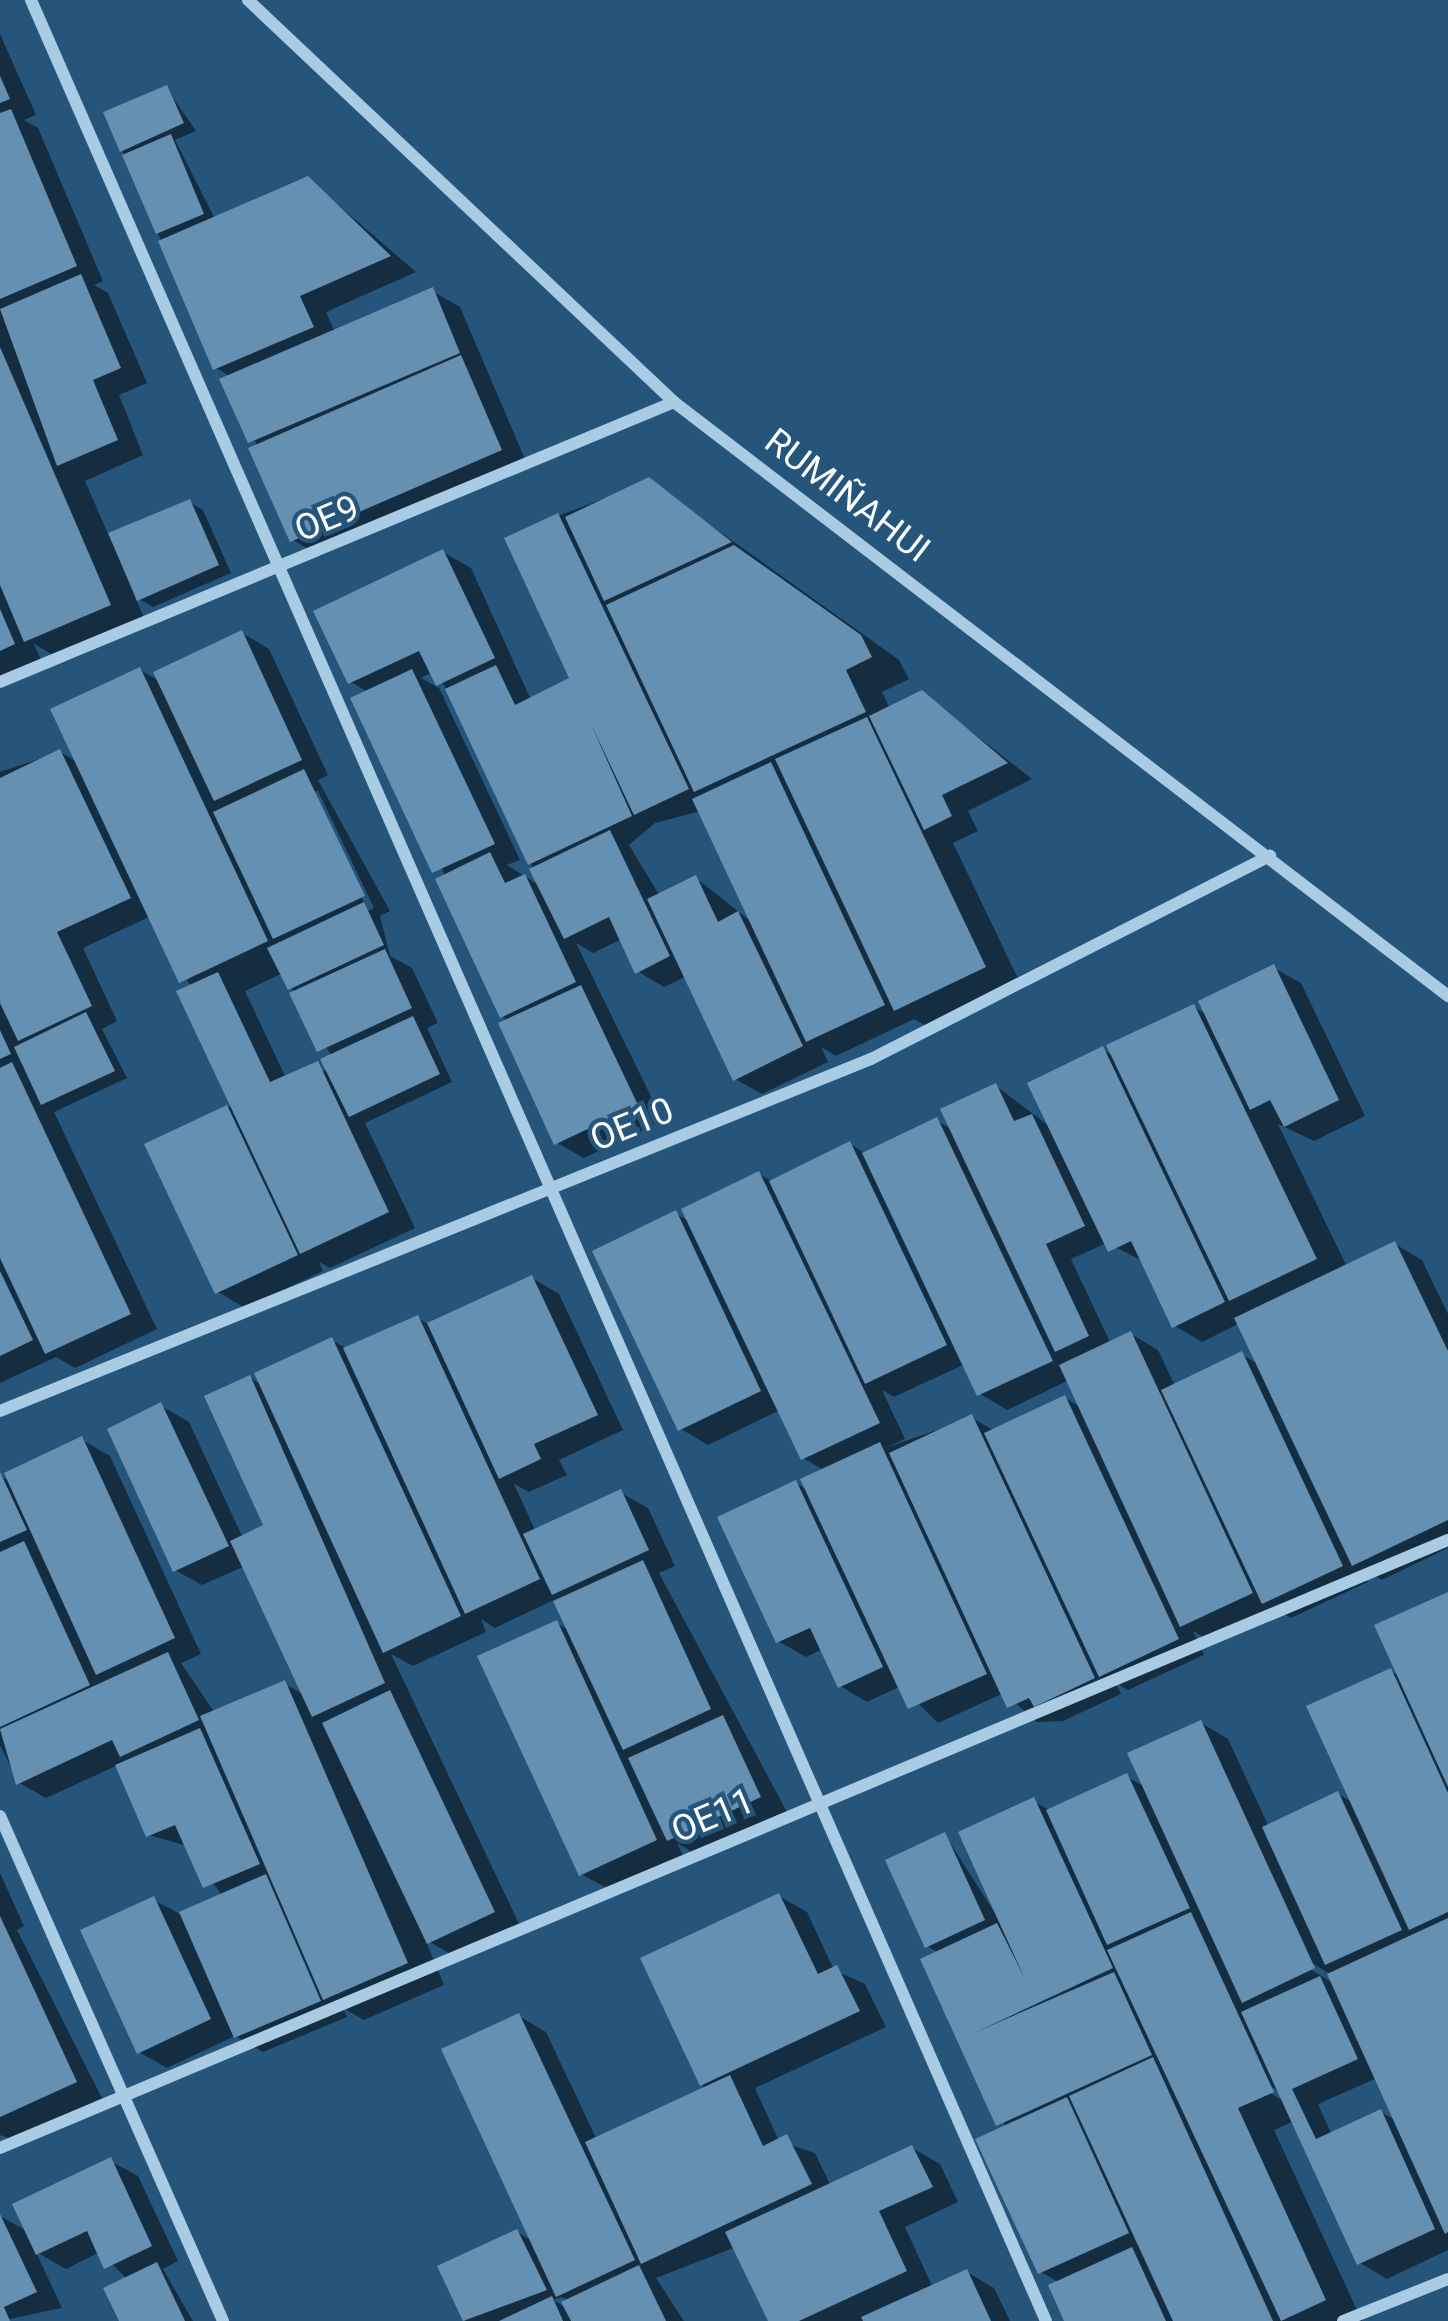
<!DOCTYPE html>
<html>
<head>
<meta charset="utf-8">
<style>
	body { margin:0 }
	#map { position:relative; width:1448px; height:2321px; overflow:hidden; background:#26557b; font-family:Roboto,sans-serif }
	div>[style] { position:absolute }
	.shadow>* { inset:0; background:#0007 }
	.building>* { inset:0; background:#6690b1 }
	.street>* { height:12px; margin:-6px; padding:0 6px; transform-origin:6px; border-radius:6px; background:#aacbe4 }
	span { translate:-50% -50%; white-space:nowrap; text-align:center; line-height:1.15; -webkit-text-stroke:9px #26557b; paint-order:stroke }
	.street-label { font-size:36px; color:#fff }
</style>
</head>
<body>
<div id="map">
	<div class="shadow">
		<div style="clip-path:polygon(0 34px,36px 115px,24px 120px,38px 128px,103px 281px,94px 285px,108px 293px,147px 383px,119px 395px,143px 455px,85px 481px,109px 536px,189px 502px,203px 510px,231px 573px,153px 607px,135px 597px,148px 627px,65px 662px,34px 644px,41px 660px,0 678px)"></div>
		<div style="clip-path:polygon(167px 89px,196px 131px,175px 140px,215px 219px,308px 179px,416px 272px,326px 312px,335px 332px,432px 291px,460px 307px,528px 466px,320px 556px,293px 540px,231px 377px,216px 368px,122px 150px)"></div>
		<div style="clip-path:polygon(evenodd,649px 481px,899px 660px,909px 679px,882px 692px,890px 709px,922px 693px,1032px 779px,968px 811px,978px 831px,953px 843px,1023px 989px,934px 1031px,914px 1019px,836px 1056px,821px 1047px,828px 1062px,762px 1094px,735px 1079px,687px 976px,664px 987px,637px 971px,622px 939px,593px 953px,576px 943px,663px 1121px,584px 1158px,557px 1143px,368px 692px,351px 682px,443px 552px,471px 568px,531px 700px,573px 680px,558px 516px,649px 481px,433px 672px,448px 690px,542px 887px,507px 865px,520px 860px,439px 688px,421px 678px,433px 672px,649px 481px,701px 811px,754px 924px,696px 878px,660px 896px,629px 845px,655px 823px,701px 811px)"></div>
		<div style="clip-path:polygon(evenodd,242px 633px,269px 649px,328px 775px,318px 780px,390px 911px,380px 916px,390px 956px,412px 968px,438px 1023px,427px 1028px,452px 1082px,365px 1123px,415px 1228px,330px 1268px,319px 1262px,323px 1271px,245px 1308px,218px 1292px,148px 1146px,233px 1105px,191px 987px,151px 916px,83px 948px,117px 1021px,102px 1029px,127px 1078px,54px 1112px,157px 1329px,75px 1368px,56px 1357px,0 1383px,0 772px,60px 752px,78px 762px,140px 670px,161px 682px,242px 633px,311px 791px,318px 791px,374px 908px,368px 911px,311px 791px,242px 633px,283px 973px,332px 1057px,329px 1070px,286px 1078px,245px 991px,283px 973px)"></div>
		<div style="clip-path:polygon(evenodd,1274px 968px,1301px 983px,1365px 1116px,1314px 1141px,1278px 1124px,1347px 1267px,1395px 1244px,1422px 1260px,1448px 1314px,1448px 1548px,1382px 1580px,1362px 1568px,1368px 1582px,1291px 1618px,1276px 1610px,1210px 1641px,1193px 1631px,1204px 1655px,1128px 1690px,1116px 1683px,1121px 1694px,1063px 1721px,1037px 1722px,1004px 1693px,938px 1723px,901px 1686px,867px 1702px,840px 1686px,823px 1649px,806px 1657px,778px 1641px,796px 1483px,809px 1491px,825px 1471px,803px 1458px,780px 1410px,708px 1445px,681px 1429px,676px 1214px,691px 1222px,759px 1174px,773px 1182px,850px 1144px,866px 1154px,937px 1121px,953px 1130px,996px 1086px,1053px 1129px,1103px 1050px,1114px 1056px,1193px 1007px,1208px 1015px,1274px 968px,1107px 1243px,1145px 1262px,1175px 1326px,1202px 1342px,1240px 1323px,1260px 1365px,1242px 1355px,1175px 1386px,1158px 1350px,1131px 1334px,1111px 1344px,1071px 1259px,1107px 1243px,1274px 968px,965px 1364px,980px 1394px,1007px 1410px,1067px 1381px,1082px 1408px,1065px 1398px,995px 1431px,972px 1418px,885px 1448px,905px 1439px,882px 1390px,894px 1397px,965px 1364px)"></div>
		<div style="clip-path:polygon(532px 1278px,559px 1294px,623px 1430px,559px 1460px,567px 1475px,529px 1492px,514px 1484px,536px 1532px,621px 1493px,648px 1508px,675px 1566px,659px 1573px,787px 1812px,697px 1855px,677px 1843px,683px 1856px,609px 1889px,581px 1874px,556px 1623px,571px 1631px,556px 1599px,495px 1628px,481px 1619px,486px 1632px,413px 1666px,391px 1654px,521px 1928px,457px 1958px,425px 1939px,444px 1985px,364px 2020px,343px 2008px,347px 2017px,263px 2052px,235px 2036px,167px 2068px,139px 2052px,154px 1900px,180px 1914px,222px 1896px,188px 1846px,148px 1835px,118px 1765px,46px 1798px,18px 1782px,0 1745px,0 1476px,11px 1482px,82px 1440px,110px 1456px,201px 1654px,181px 1663px,215px 1713px,285px 1684px,305px 1695px,245px 1566px,202px 1585px,175px 1570px,161px 1406px,189px 1422px,243px 1538px,266px 1527px,250px 1378px,263px 1385px,331px 1340px,348px 1349px,418px 1318px,429px 1325px)"></div>
		<div style="clip-path:polygon(evenodd,1448px 1595px,1448px 2250px,1387px 2279px,1360px 2263px,1294px 2121px,1274px 2130px,1362px 2321px,1067px 2321px,1060px 2283px,1041px 2272px,1006px 2128px,939px 1953px,927px 1946px,945px 1835px,1007px 1932px,1033px 1801px,1051px 1811px,1127px 1777px,1147px 1788px,1201px 1723px,1228px 1739px,1269px 1827px,1338px 1794px,1354px 1803px,1391px 1671px,1401px 1677px,1448px 1595px,1304px 1958px,1330px 1974px,1330px 1981px,1301px 1964px,1304px 1958px,1448px 1595px,1377px 2078px,1397px 2121px,1381px 2112px,1332px 2135px,1318px 2104px,1377px 2078px,1448px 1595px,1263px 2082px,1282px 2093px,1282px 2100px,1260px 2087px,1263px 2082px)"></div>
		<div style="clip-path:polygon(0 1873px,24px 1926px,17px 1930px,102px 2098px,12px 2139px,0 2135px)"></div>
		<div style="clip-path:polygon(evenodd,779px 1896px,807px 1912px,834px 1970px,865px 1984px,886px 2027px,755px 2088px,779px 2141px,815px 2153px,831px 2186px,912px 2148px,940px 2164px,958px 2202px,905px 2227px,933px 2288px,967px 2272px,994px 2288px,1010px 2321px,771px 2321px,736px 2247px,656px 2278px,684px 2321px,466px 2321px,441px 2268px,517px 2232px,534px 2242px,519px 2016px,546px 2032px,597px 2140px,705px 2090px,644px 1959px,779px 1896px,562px 2297px,570px 2301px,568px 2309px,553px 2300px,562px 2297px)"></div>
		<div style="clip-path:polygon(110px 2161px,138px 2176px,178px 2261px,163px 2269px,193px 2321px,122px 2321px,128px 2280px,100px 2252px,66px 2269px,36px 2252px,62px 2308px,0 2321px,0 2216px,29px 2232px)"></div>
	</div>
	<div class="building">
		<div style="clip-path:polygon(0 76px,10px 99px,0 103px)"></div>
		<div style="clip-path:polygon(167px 85px,184px 123px,120px 152px,103px 112px)"></div>
		<div style="clip-path:polygon(11px 109px,77px 266px,0 299px,0 113px)"></div>
		<div style="clip-path:polygon(171px 134px,204px 214px,156px 234px,122px 155px)"></div>
		<div style="clip-path:polygon(308px 176px,391px 256px,300px 296px,314px 327px,213px 370px,158px 241px)"></div>
		<div style="clip-path:polygon(81px 274px,121px 368px,93px 380px,118px 440px,57px 466px,0 309px)"></div>
		<div style="clip-path:polygon(433px 287px,460px 353px,248px 443px,219px 379px)"></div>
		<div style="clip-path:polygon(0 347px,111px 605px,24px 642px,0 585px)"></div>
		<div style="clip-path:polygon(461px 355px,502px 450px,290px 542px,248px 448px)"></div>
		<div style="clip-path:polygon(649px 477px,732px 542px,604px 601px,565px 517px)"></div>
		<div style="clip-path:polygon(190px 499px,219px 565px,137px 601px,108px 533px)"></div>
		<div style="clip-path:polygon(558px 513px,689px 789px,634px 815px,590px 722px,632px 816px,528px 865px,445px 689px,496px 665px,515px 705px,569px 678px,504px 538px)"></div>
		<div style="clip-path:polygon(734px 545px,861px 635px,872px 657px,846px 670px,866px 712px,694px 792px,606px 605px)"></div>
		<div style="clip-path:polygon(443px 549px,495px 658px,436px 686px,419px 651px,348px 684px,313px 611px)"></div>
		<div style="clip-path:polygon(0 609px,15px 644px,0 651px)"></div>
		<div style="clip-path:polygon(242px 630px,302px 760px,214px 801px,153px 672px)"></div>
		<div style="clip-path:polygon(140px 667px,268px 941px,179px 983px,50px 709px)"></div>
		<div style="clip-path:polygon(412px 669px,495px 844px,432px 873px,350px 698px)"></div>
		<div style="clip-path:polygon(922px 690px,1008px 763px,942px 795px,952px 816px,924px 830px,869px 716px)"></div>
		<div style="clip-path:polygon(867px 717px,986px 967px,894px 1011px,775px 759px)"></div>
		<div style="clip-path:polygon(60px 749px,131px 898px,57px 932px,92px 1006px,18px 1041px,0 1003px,0 778px)"></div>
		<div style="clip-path:polygon(771px 762px,885px 1005px,806px 1042px,692px 799px)"></div>
		<div style="clip-path:polygon(304px 769px,365px 896px,273px 939px,213px 812px)"></div>
		<div style="clip-path:polygon(610px 830px,670px 956px,635px 974px,609px 917px,564px 939px,529px 869px)"></div>
		<div style="clip-path:polygon(490px 852px,505px 883px,525px 874px,576px 982px,500px 1018px,435px 879px)"></div>
		<div style="clip-path:polygon(696px 875px,718px 922px,738px 911px,803px 1046px,733px 1081px,647px 899px)"></div>
		<div style="clip-path:polygon(364px 902px,384px 945px,288px 990px,267px 948px)"></div>
		<div style="clip-path:polygon(385px 949px,412px 1008px,317px 1052px,289px 993px)"></div>
		<div style="clip-path:polygon(1274px 964px,1339px 1100px,1284px 1127px,1270px 1100px,1250px 1110px,1198px 1001px)"></div>
		<div style="clip-path:polygon(218px 972px,270px 1082px,318px 1061px,389px 1212px,300px 1254px,176px 991px)"></div>
		<div style="clip-path:polygon(581px 985px,638px 1105px,554px 1145px,498px 1023px)"></div>
		<div style="clip-path:polygon(1194px 1004px,1317px 1259px,1229px 1301px,1106px 1045px)"></div>
		<div style="clip-path:polygon(86px 1012px,115px 1071px,41px 1105px,14px 1047px)"></div>
		<div style="clip-path:polygon(413px 1016px,440px 1074px,349px 1117px,320px 1059px)"></div>
		<div style="clip-path:polygon(0 1030px,11px 1054px,0 1059px)"></div>
		<div style="clip-path:polygon(1103px 1046px,1225px 1302px,1172px 1328px,1131px 1241px,1108px 1252px,1027px 1083px)"></div>
		<div style="clip-path:polygon(12px 1062px,131px 1314px,45px 1354px,0 1258px,0 1068px)"></div>
		<div style="clip-path:polygon(996px 1083px,1014px 1121px,1032px 1114px,1085px 1226px,1046px 1244px,1089px 1336px,1055px 1352px,940px 1109px)"></div>
		<div style="clip-path:polygon(227px 1105px,298px 1255px,215px 1294px,144px 1144px)"></div>
		<div style="clip-path:polygon(937px 1117px,1053px 1361px,977px 1396px,862px 1153px)"></div>
		<div style="clip-path:polygon(850px 1141px,947px 1345px,865px 1384px,769px 1181px)"></div>
		<div style="clip-path:polygon(759px 1171px,880px 1423px,801px 1460px,681px 1209px)"></div>
		<div style="clip-path:polygon(676px 1210px,761px 1391px,678px 1431px,592px 1251px)"></div>
		<div style="clip-path:polygon(1395px 1241px,1448px 1351px,1448px 1520px,1352px 1566px,1234px 1318px)"></div>
		<div style="clip-path:polygon(0 1271px,33px 1340px,0 1356px)"></div>
		<div style="clip-path:polygon(532px 1275px,598px 1415px,534px 1444px,541px 1459px,499px 1479px,427px 1323px)"></div>
		<div style="clip-path:polygon(418px 1315px,540px 1579px,465px 1614px,343px 1348px)"></div>
		<div style="clip-path:polygon(1131px 1331px,1253px 1593px,1180px 1627px,1059px 1365px)"></div>
		<div style="clip-path:polygon(332px 1337px,461px 1616px,383px 1653px,254px 1373px)"></div>
		<div style="clip-path:polygon(1242px 1351px,1343px 1566px,1262px 1604px,1161px 1390px)"></div>
		<div style="clip-path:polygon(250px 1375px,385px 1683px,312px 1717px,230px 1541px,263px 1525px,204px 1396px)"></div>
		<div style="clip-path:polygon(1065px 1395px,1179px 1639px,1099px 1677px,984px 1433px)"></div>
		<div style="clip-path:polygon(161px 1402px,229px 1546px,173px 1572px,107px 1429px)"></div>
		<div style="clip-path:polygon(972px 1414px,1095px 1678px,1034px 1707px,1029px 1698px,1007px 1708px,889px 1453px)"></div>
		<div style="clip-path:polygon(82px 1436px,175px 1638px,96px 1675px,4px 1473px)"></div>
		<div style="clip-path:polygon(880px 1442px,987px 1674px,908px 1709px,800px 1479px)"></div>
		<div style="clip-path:polygon(0 1472px,27px 1530px,0 1542px)"></div>
		<div style="clip-path:polygon(796px 1480px,883px 1667px,838px 1688px,810px 1628px,776px 1643px,717px 1517px)"></div>
		<div style="clip-path:polygon(621px 1489px,649px 1550px,552px 1595px,523px 1534px)"></div>
		<div style="clip-path:polygon(24px 1541px,90px 1685px,0 1727px,0 1552px)"></div>
		<div style="clip-path:polygon(643px 1560px,711px 1709px,623px 1750px,553px 1601px)"></div>
		<div style="clip-path:polygon(1448px 1592px,1448px 1787px,1374px 1625px)"></div>
		<div style="clip-path:polygon(557px 1620px,657px 1840px,579px 1876px,477px 1656px)"></div>
		<div style="clip-path:polygon(168px 1652px,199px 1720px,120px 1757px,112px 1740px,16px 1785px,0 1729px)"></div>
		<div style="clip-path:polygon(1391px 1668px,1448px 1793px,1448px 1912px,1409px 1930px,1306px 1706px)"></div>
		<div style="clip-path:polygon(285px 1680px,408px 1963px,323px 2000px,200px 1716px)"></div>
		<div style="clip-path:polygon(390px 1690px,495px 1912px,427px 1944px,322px 1723px)"></div>
		<div style="clip-path:polygon(723px 1715px,761px 1797px,667px 1841px,628px 1758px)"></div>
		<div style="clip-path:polygon(1201px 1720px,1315px 1968px,1242px 2003px,1127px 1753px)"></div>
		<div style="clip-path:polygon(200px 1728px,260px 1864px,203px 1888px,175px 1825px,146px 1837px,115px 1765px)"></div>
		<div style="clip-path:polygon(1127px 1773px,1190px 1908px,1107px 1945px,1046px 1810px)"></div>
		<div style="clip-path:polygon(1338px 1791px,1402px 1930px,1325px 1965px,1262px 1827px)"></div>
		<div style="clip-path:polygon(1034px 1797px,1113px 1968px,976px 2032px,1114px 1972px,1152px 2055px,996px 2126px,920px 1959px,997px 1923px,1025px 1979px,958px 1832px)"></div>
		<div style="clip-path:polygon(945px 1832px,985px 1920px,925px 1948px,885px 1860px)"></div>
		<div style="clip-path:polygon(266px 1874px,321px 2001px,234px 2038px,179px 1912px)"></div>
		<div style="clip-path:polygon(779px 1893px,818px 1974px,837px 1965px,860px 2011px,700px 2086px,640px 1958px)"></div>
		<div style="clip-path:polygon(154px 1896px,211px 2019px,137px 2054px,80px 1930px)"></div>
		<div style="clip-path:polygon(1191px 1912px,1274px 2092px,1238px 2108px,1326px 2300px,1281px 2321px,1107px 1950px)"></div>
		<div style="clip-path:polygon(0 1916px,77px 2082px,0 2117px)"></div>
		<div style="clip-path:polygon(1448px 1918px,1448px 2232px,1445px 2234px,1327px 1974px)"></div>
		<div style="clip-path:polygon(1320px 1976px,1358px 2059px,1292px 2089px,1316px 2139px,1381px 2109px,1435px 2229px,1357px 2265px,1241px 2012px)"></div>
		<div style="clip-path:polygon(519px 2013px,635px 2260px,556px 2297px,441px 2049px)"></div>
		<div style="clip-path:polygon(1153px 2057px,1273px 2321px,1173px 2321px,1069px 2096px)"></div>
		<div style="clip-path:polygon(730px 2075px,763px 2146px,787px 2134px,812px 2184px,641px 2264px,585px 2142px)"></div>
		<div style="clip-path:polygon(1067px 2097px,1129px 2233px,1038px 2274px,975px 2139px)"></div>
		<div style="clip-path:polygon(912px 2145px,933px 2187px,879px 2211px,907px 2271px,799px 2321px,768px 2321px,725px 2232px)"></div>
		<div style="clip-path:polygon(111px 2157px,152px 2246px,104px 2269px,87px 2231px,36px 2255px,12px 2204px)"></div>
		<div style="clip-path:polygon(0 2214px,37px 2292px,4px 2307px,10px 2321px,0 2321px)"></div>
		<div style="clip-path:polygon(517px 2229px,547px 2290px,463px 2321px,437px 2266px)"></div>
		<div style="clip-path:polygon(1132px 2247px,1166px 2321px,1064px 2321px,1048px 2285px)"></div>
		<div style="clip-path:polygon(157px 2262px,185px 2321px,119px 2321px,103px 2288px)"></div>
		<div style="clip-path:polygon(639px 2265px,666px 2321px,571px 2321px,561px 2302px)"></div>
		<div style="clip-path:polygon(967px 2269px,991px 2321px,863px 2321px,861px 2317px)"></div>
		<div style="clip-path:polygon(552px 2296px,563px 2321px,499px 2321px)"></div>
	</div>
	<div class="street">
		<div style="left:31px;top:0;width:2533px;rotate:66.38deg"></div>
		<div style="left:248px;top:0;width:586px;rotate:43.34deg"></div>
		<div style="left:674px;top:402px;width:976px;rotate:37.5deg"></div>
		<div style="left:0;top:682px;width:730px;rotate:-22.56deg"></div>
		<div style="left:0;top:1411px;width:939px;rotate:-22.01deg"></div>
		<div style="left:871px;top:1059px;width:448px;rotate:-27deg"></div>
		<div style="left:0;top:1816px;width:552px;rotate:66.17deg"></div>
		<div style="left:0;top:2148px;width:1570px;rotate:-22.78deg"></div>
		<div style="left:1343px;top:2321px;width:113px;rotate:-21.8deg"></div>
	</div>
	<div class="street-label">
		<span style="left:847px;top:496px;rotate:37deg">RUMIÑAHUI</span>
		<span style="left:327px;top:519px;rotate:-23deg">OE9</span>
		<span style="left:632px;top:1125px;rotate:-22deg">OE10</span>
		<span style="left:713px;top:1816px;rotate:-23deg">OE11</span>
	</div>
</div>
</body>
</html>
